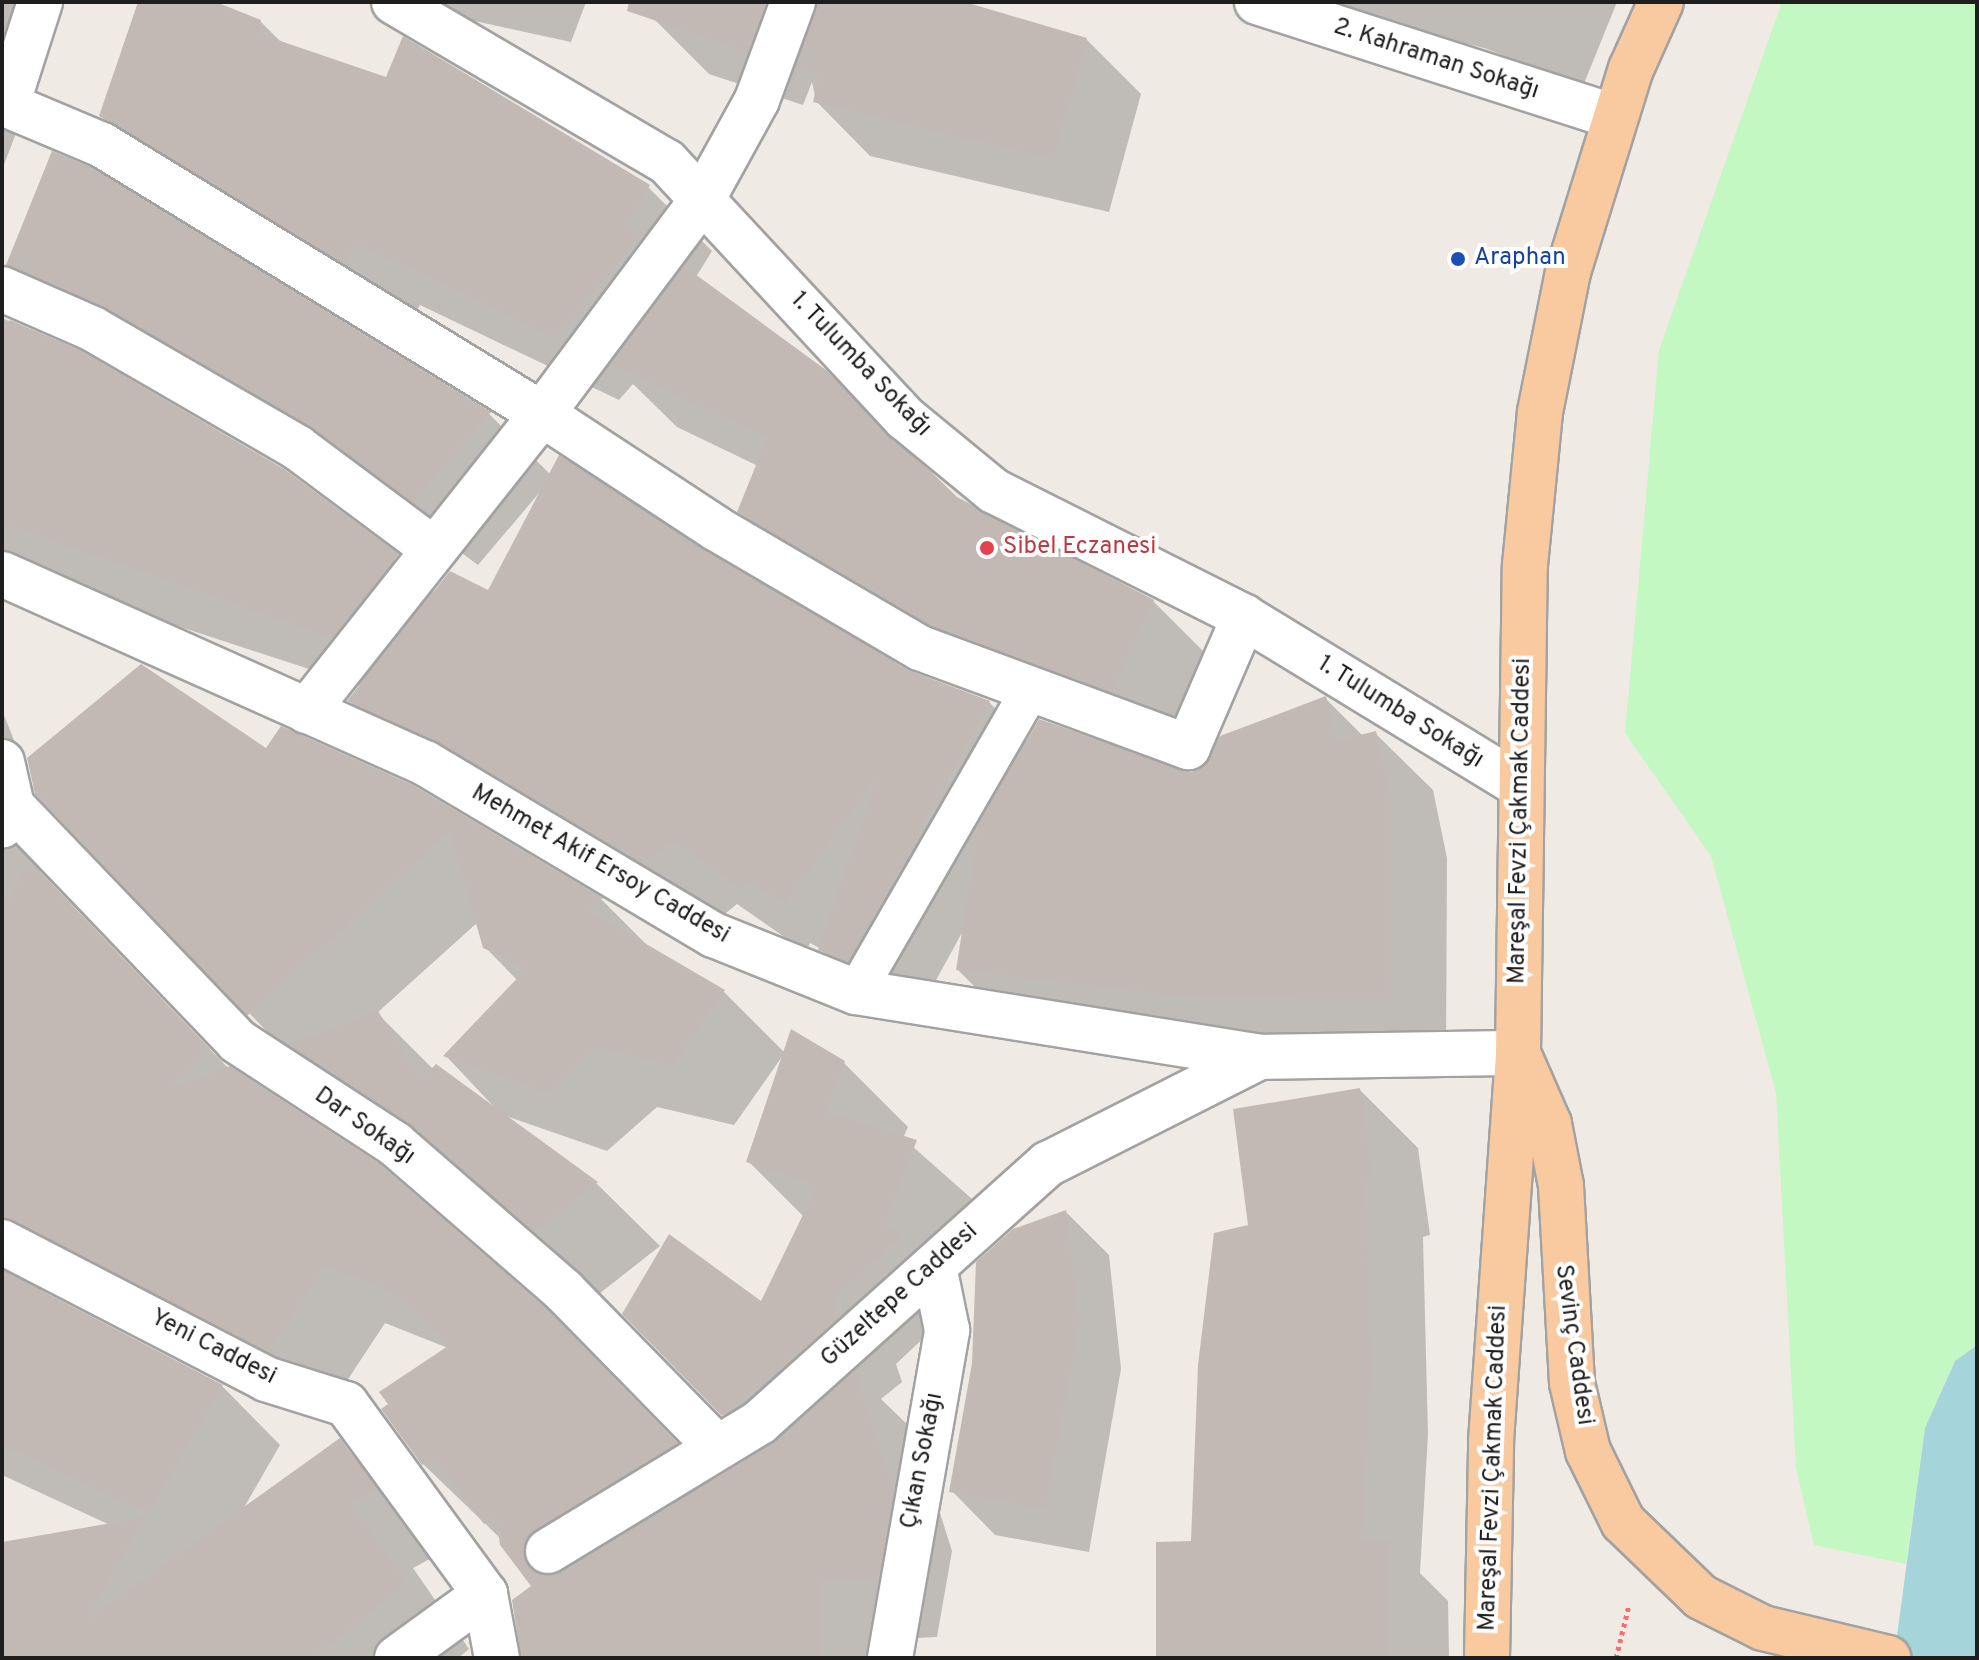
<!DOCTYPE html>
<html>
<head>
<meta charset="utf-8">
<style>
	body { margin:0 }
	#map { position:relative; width:1979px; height:1660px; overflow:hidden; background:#efeae4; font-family:Overpass,sans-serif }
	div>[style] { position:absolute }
	.park>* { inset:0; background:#c3f8c2 }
	.water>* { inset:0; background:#a6d4db }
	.shadow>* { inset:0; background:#0003 }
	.building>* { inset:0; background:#c3b9b4 }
	.path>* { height:5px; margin-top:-2.5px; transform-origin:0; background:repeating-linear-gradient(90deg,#f66f6e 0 4px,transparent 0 8px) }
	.roads { filter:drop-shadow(2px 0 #a2a2a2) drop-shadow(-2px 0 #a2a2a2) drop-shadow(0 2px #a2a2a2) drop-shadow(0 -2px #a2a2a2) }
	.service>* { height:38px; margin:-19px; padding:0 19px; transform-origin:19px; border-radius:19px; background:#fff }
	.minor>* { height:44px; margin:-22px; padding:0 22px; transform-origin:22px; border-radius:22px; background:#fff }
	.tertiary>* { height:44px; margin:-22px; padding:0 22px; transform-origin:22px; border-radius:22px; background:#fff }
	.primary>* { height:44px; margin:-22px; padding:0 22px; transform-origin:22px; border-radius:22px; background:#f9ca9f }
	.dots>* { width:22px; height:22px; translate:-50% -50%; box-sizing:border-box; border:4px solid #fff; border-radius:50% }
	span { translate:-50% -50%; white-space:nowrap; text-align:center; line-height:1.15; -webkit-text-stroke:8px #fff; paint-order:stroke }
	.street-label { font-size:24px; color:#1e1e1e }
	.transit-label { font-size:24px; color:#164399 }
	.left { translate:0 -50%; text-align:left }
	.health-label { font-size:24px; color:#be3a42 }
	.frame { position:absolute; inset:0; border:4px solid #1e1e1e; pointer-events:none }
</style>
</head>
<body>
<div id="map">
	<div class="park">
		<div style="clip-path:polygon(1782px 2px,1977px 2px,1977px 1345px,1954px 1362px,1925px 1428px,1906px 1564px,1814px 1545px,1796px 1468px,1776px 1093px,1711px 856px,1625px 733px,1659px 350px)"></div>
	</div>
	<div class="water">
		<div style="clip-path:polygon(1977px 1345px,1977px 1658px,1894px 1658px,1925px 1428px,1955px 1361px)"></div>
	</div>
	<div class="shadow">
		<div style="clip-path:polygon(2px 2px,53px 2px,54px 33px,2px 170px)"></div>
		<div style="clip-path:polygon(140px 2px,211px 2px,260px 21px,283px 44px,648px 187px,712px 251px,696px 277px,955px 499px,1153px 601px,1217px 665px,1175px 754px,804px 575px,740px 512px,758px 466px,677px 427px,633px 384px,619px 400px,420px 305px,409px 326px,165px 180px,101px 116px)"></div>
		<div style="clip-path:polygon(442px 2px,586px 2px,571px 42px,470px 20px)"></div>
		<div style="clip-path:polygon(659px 2px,958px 2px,1086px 39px,1141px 94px,1109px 212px,870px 156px,816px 101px,812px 82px,803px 105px,709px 74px,654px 19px)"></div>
		<div style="clip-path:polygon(1292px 2px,1617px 2px,1583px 86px,1484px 48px)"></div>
		<div style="clip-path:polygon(9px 265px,489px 414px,551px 475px,907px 672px,989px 702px,1028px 742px,1191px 774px,1326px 699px,1363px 736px,1375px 733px,1433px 790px,1447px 858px,1446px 1055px,1015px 1027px,958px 970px,964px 929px,912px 1024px,885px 1013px,821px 949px,810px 943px,806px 952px,737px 904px,709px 927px,413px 764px,350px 701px,361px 686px,150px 617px,2px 557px,2px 318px,81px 353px,283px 471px,435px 593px,488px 593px,540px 492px,478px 565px,377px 490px,72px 328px)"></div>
		<div style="clip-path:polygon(evenodd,2px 710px,33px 788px,266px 751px,413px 787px,602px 900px,652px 950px,724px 992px,785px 1053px,844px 1063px,908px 1127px,903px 1138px,980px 1206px,950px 1284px,965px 1299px,896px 1364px,902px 1382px,881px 1399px,914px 1431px,952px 1551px,937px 1637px,879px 1640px,879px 1658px,522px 1658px,534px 1586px,501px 1539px,423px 1464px,448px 1348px,385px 1323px,331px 1405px,47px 1280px,40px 1292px,222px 1386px,280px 1445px,242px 1511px,340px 1441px,439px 1554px,413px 1568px,469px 1649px,458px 1658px,2px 1658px,2px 1544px,110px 1525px,2px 1475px,2px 710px,33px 789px,309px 1075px,477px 1188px,599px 1294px,660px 1246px,596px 1183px,506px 1116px,607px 1151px,657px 1107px,734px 1125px,784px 1054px,748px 1161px,804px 1217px,762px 1304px,624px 1314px,761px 1453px,714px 1482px,605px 1371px,229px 1069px,40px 873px,33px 789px,2px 710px,478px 922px,485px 947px,518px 981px,446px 1056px,498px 1111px,433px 1069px,377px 1013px,478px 922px)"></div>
		<div style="clip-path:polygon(1360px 1090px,1418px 1148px,1430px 1235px,1423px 1237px,1428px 1434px,1420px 1573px,1448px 1601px,1449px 1658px,1158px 1658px,1193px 1543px,1250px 1226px)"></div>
		<div style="clip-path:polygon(1066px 1212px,1109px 1255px,1121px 1369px,1089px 1552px,995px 1535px,952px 1491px,974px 1364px)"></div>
	</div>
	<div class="building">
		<div style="clip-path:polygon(138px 2px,216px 2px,261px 20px,260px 34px,386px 77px,403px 36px,650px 185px,627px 224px,642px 235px,554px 337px,356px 243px,345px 264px,99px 116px)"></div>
		<div style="clip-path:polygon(629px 2px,766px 2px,748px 52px,627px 11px)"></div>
		<div style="clip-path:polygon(817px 2px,965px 2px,1087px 38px,1054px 159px,813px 102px,819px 76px,796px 68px)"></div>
		<div style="clip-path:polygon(52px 151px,91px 167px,491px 412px,413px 503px,311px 426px,106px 307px,6px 265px)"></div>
		<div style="clip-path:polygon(684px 266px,826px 370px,957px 497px,1154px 600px,1111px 692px,931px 625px,737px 512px,767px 438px,611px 364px)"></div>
		<div style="clip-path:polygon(10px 320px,82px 351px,284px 469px,399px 554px,333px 638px,2px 523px,2px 335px)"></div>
		<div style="clip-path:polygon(559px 455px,908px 670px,990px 701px,848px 962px,818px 950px,878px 776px,786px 903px,746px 880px,742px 890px,673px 841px,644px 864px,438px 741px,347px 701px,450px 571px,488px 590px)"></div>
		<div style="clip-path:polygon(141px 664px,266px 748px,281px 726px,413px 785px,603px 898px,588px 910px,725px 990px,673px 1065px,596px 1047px,546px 1092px,443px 1056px,527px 968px,483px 948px,450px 831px,247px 1016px,35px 794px,27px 758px)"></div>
		<div style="clip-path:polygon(1326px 696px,1336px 741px,1376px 731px,1391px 799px,1390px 999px,1189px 997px,956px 970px,979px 823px,1039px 719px,1191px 772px,1204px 766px,1220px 736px)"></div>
		<div style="clip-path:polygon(30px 861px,210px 1049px,166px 1090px,230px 1066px,380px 1164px,547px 1309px,678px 1443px,534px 1530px,523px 1552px,535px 1572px,561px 1572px,773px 1443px,855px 1370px,894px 1491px,878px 1578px,821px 1582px,822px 1658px,521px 1658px,512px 1600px,531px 1586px,500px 1545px,496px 1515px,484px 1524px,434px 1459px,422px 1465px,381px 1409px,388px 1404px,379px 1392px,451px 1344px,384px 1288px,325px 1266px,272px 1348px,248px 1342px,2px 1217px,2px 911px)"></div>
		<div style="clip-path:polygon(378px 1011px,421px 1080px,436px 1064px,598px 1182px,534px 1232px,411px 1125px,288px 1045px)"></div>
		<div style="clip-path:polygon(791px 1029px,845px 1061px,825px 1112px,917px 1140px,884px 1225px,903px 1234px,833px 1300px,839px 1318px,722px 1416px,622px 1314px,669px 1234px,761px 1301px,817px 1186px,746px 1162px)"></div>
		<div style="clip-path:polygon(1360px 1088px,1372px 1177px,1365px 1179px,1371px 1374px,1361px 1541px,1390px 1540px,1390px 1658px,1156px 1658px,1156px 1542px,1191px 1541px,1198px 1365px,1214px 1233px,1248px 1225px,1233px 1109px)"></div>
		<div style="clip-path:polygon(1066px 1210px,1079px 1324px,1045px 1509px,949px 1492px,972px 1363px,976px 1262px,1013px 1229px)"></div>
		<div style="clip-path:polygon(2px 1270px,223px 1385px,148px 1513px,2px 1445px)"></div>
		<div style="clip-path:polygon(340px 1438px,377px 1489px,351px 1504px,407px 1584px,312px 1658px,2px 1658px,2px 1542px,146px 1517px,85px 1621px)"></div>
	</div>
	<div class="path">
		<div style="left:1616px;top:1658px;width:55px;rotate:-76.2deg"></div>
	</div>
	<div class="roads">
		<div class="service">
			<div style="left:856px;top:992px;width:350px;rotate:-60deg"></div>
		</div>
		<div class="minor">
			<div style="left:40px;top:2px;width:108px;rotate:107.8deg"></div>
			<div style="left:7px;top:105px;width:103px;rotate:22.8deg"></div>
			<div style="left:102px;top:145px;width:516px;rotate:31.44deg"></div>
			<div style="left:542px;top:414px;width:379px;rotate:128.4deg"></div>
			<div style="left:394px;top:2px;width:316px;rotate:30.4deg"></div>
			<div style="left:667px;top:162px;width:350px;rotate:47.1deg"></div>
			<div style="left:905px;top:418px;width:115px;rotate:39.4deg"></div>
			<div style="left:994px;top:491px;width:280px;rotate:26.7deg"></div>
			<div style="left:1244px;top:617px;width:324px;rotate:31.4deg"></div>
			<div style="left:793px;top:2px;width:104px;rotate:110.2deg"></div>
			<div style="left:757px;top:100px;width:114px;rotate:118.8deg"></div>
			<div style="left:702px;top:200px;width:267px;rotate:126.8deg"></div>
			<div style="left:542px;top:414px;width:209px;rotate:33.3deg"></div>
			<div style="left:717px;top:529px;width:235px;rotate:30.4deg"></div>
			<div style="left:920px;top:648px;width:286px;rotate:20.3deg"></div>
			<div style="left:1188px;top:747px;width:142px;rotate:-66.7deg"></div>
			<div style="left:1257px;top:2px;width:376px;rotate:17.8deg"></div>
			<div style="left:2px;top:289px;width:99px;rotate:23.7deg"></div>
			<div style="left:93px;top:329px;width:237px;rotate:30.1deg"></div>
			<div style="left:298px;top:448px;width:166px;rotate:36.7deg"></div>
			<div style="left:2px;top:762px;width:45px;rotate:77.2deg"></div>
			<div style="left:12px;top:806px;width:22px;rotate:117deg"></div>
			<div style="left:12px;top:806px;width:325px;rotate:46.2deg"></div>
			<div style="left:237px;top:1041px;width:189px;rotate:33.1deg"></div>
			<div style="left:395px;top:1144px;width:224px;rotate:41deg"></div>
			<div style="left:564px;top:1291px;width:219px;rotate:45.6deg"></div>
			<div style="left:2px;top:1242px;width:297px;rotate:27.4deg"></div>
			<div style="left:266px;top:1379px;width:84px;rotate:17.4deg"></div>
			<div style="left:346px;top:1404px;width:235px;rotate:53.8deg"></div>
			<div style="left:485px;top:1594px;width:65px;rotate:79.4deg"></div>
			<div style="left:890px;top:1658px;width:333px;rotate:-80.1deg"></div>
			<div style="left:947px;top:1330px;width:65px;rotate:-101.5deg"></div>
		</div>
		<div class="tertiary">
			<div style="left:2px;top:574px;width:463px;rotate:24.1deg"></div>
			<div style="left:425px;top:763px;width:336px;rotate:30.8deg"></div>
			<div style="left:714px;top:935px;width:153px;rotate:21.9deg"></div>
			<div style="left:856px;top:992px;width:409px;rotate:9.1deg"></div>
			<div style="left:1260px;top:1057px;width:258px;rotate:-0.9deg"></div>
			<div style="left:548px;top:1551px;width:248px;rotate:-31.3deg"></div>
			<div style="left:760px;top:1422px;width:387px;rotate:-41.9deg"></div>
			<div style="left:1048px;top:1164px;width:237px;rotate:-26.8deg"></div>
			<div style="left:397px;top:1658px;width:109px;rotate:-36deg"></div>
		</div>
		<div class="primary">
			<div style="left:1521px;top:1060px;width:70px;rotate:66.4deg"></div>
			<div style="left:1549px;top:1124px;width:63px;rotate:79deg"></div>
			<div style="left:1561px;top:1186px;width:197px;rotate:86.8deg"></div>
			<div style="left:1572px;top:1383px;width:70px;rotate:76.8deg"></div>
			<div style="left:1588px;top:1451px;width:79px;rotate:63.8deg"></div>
			<div style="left:1623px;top:1522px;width:108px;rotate:43.9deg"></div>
			<div style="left:1701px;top:1597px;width:69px;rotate:26.6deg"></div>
			<div style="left:1763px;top:1628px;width:129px;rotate:13.5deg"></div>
			<div style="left:1487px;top:1658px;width:217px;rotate:-88.9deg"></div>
			<div style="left:1491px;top:1441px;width:389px;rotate:-86deg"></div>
			<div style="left:1518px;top:1053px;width:488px;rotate:-89.2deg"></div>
			<div style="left:1525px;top:565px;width:154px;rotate:-84.4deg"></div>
			<div style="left:1540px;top:412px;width:143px;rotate:-78.7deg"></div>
			<div style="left:1568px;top:272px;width:213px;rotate:-72.8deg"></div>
			<div style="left:1631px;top:69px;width:73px;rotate:-65.9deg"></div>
		</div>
	</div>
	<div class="dots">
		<div style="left:1458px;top:259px;background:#1a4fb4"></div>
		<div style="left:987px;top:548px;background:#e0444e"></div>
	</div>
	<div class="street-label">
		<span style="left:1436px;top:60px;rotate:18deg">2. Kahraman Sokağı</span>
		<span style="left:860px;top:365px;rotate:46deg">1. Tulumba Sokağı</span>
		<span style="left:1400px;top:713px;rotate:32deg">1. Tulumba Sokağı</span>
		<span style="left:1521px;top:821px;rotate:-89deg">Mareşal Fevzi Çakmak Caddesi</span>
		<span style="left:600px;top:865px;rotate:30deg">Mehmet Akif Ersoy Caddesi</span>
		<span style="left:364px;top:1127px;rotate:35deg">Dar Sokağı</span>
		<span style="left:900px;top:1296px;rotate:-42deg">Güzeltepe Caddesi</span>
		<span style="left:1573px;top:1345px;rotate:82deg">Sevinç Caddesi</span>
		<span style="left:213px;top:1348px;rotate:27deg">Yeni Caddesi</span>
		<span style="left:923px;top:1461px;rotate:-79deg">Çıkan Sokağı</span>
		<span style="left:1494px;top:1468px;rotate:-88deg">Mareşal Fevzi Çakmak Caddesi</span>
	</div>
	<div class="transit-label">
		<span class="left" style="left:1474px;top:259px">Araphan</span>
	</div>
	<div class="health-label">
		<span class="left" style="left:1003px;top:548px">Sibel Eczanesi</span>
	</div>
	<div class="frame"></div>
</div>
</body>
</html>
